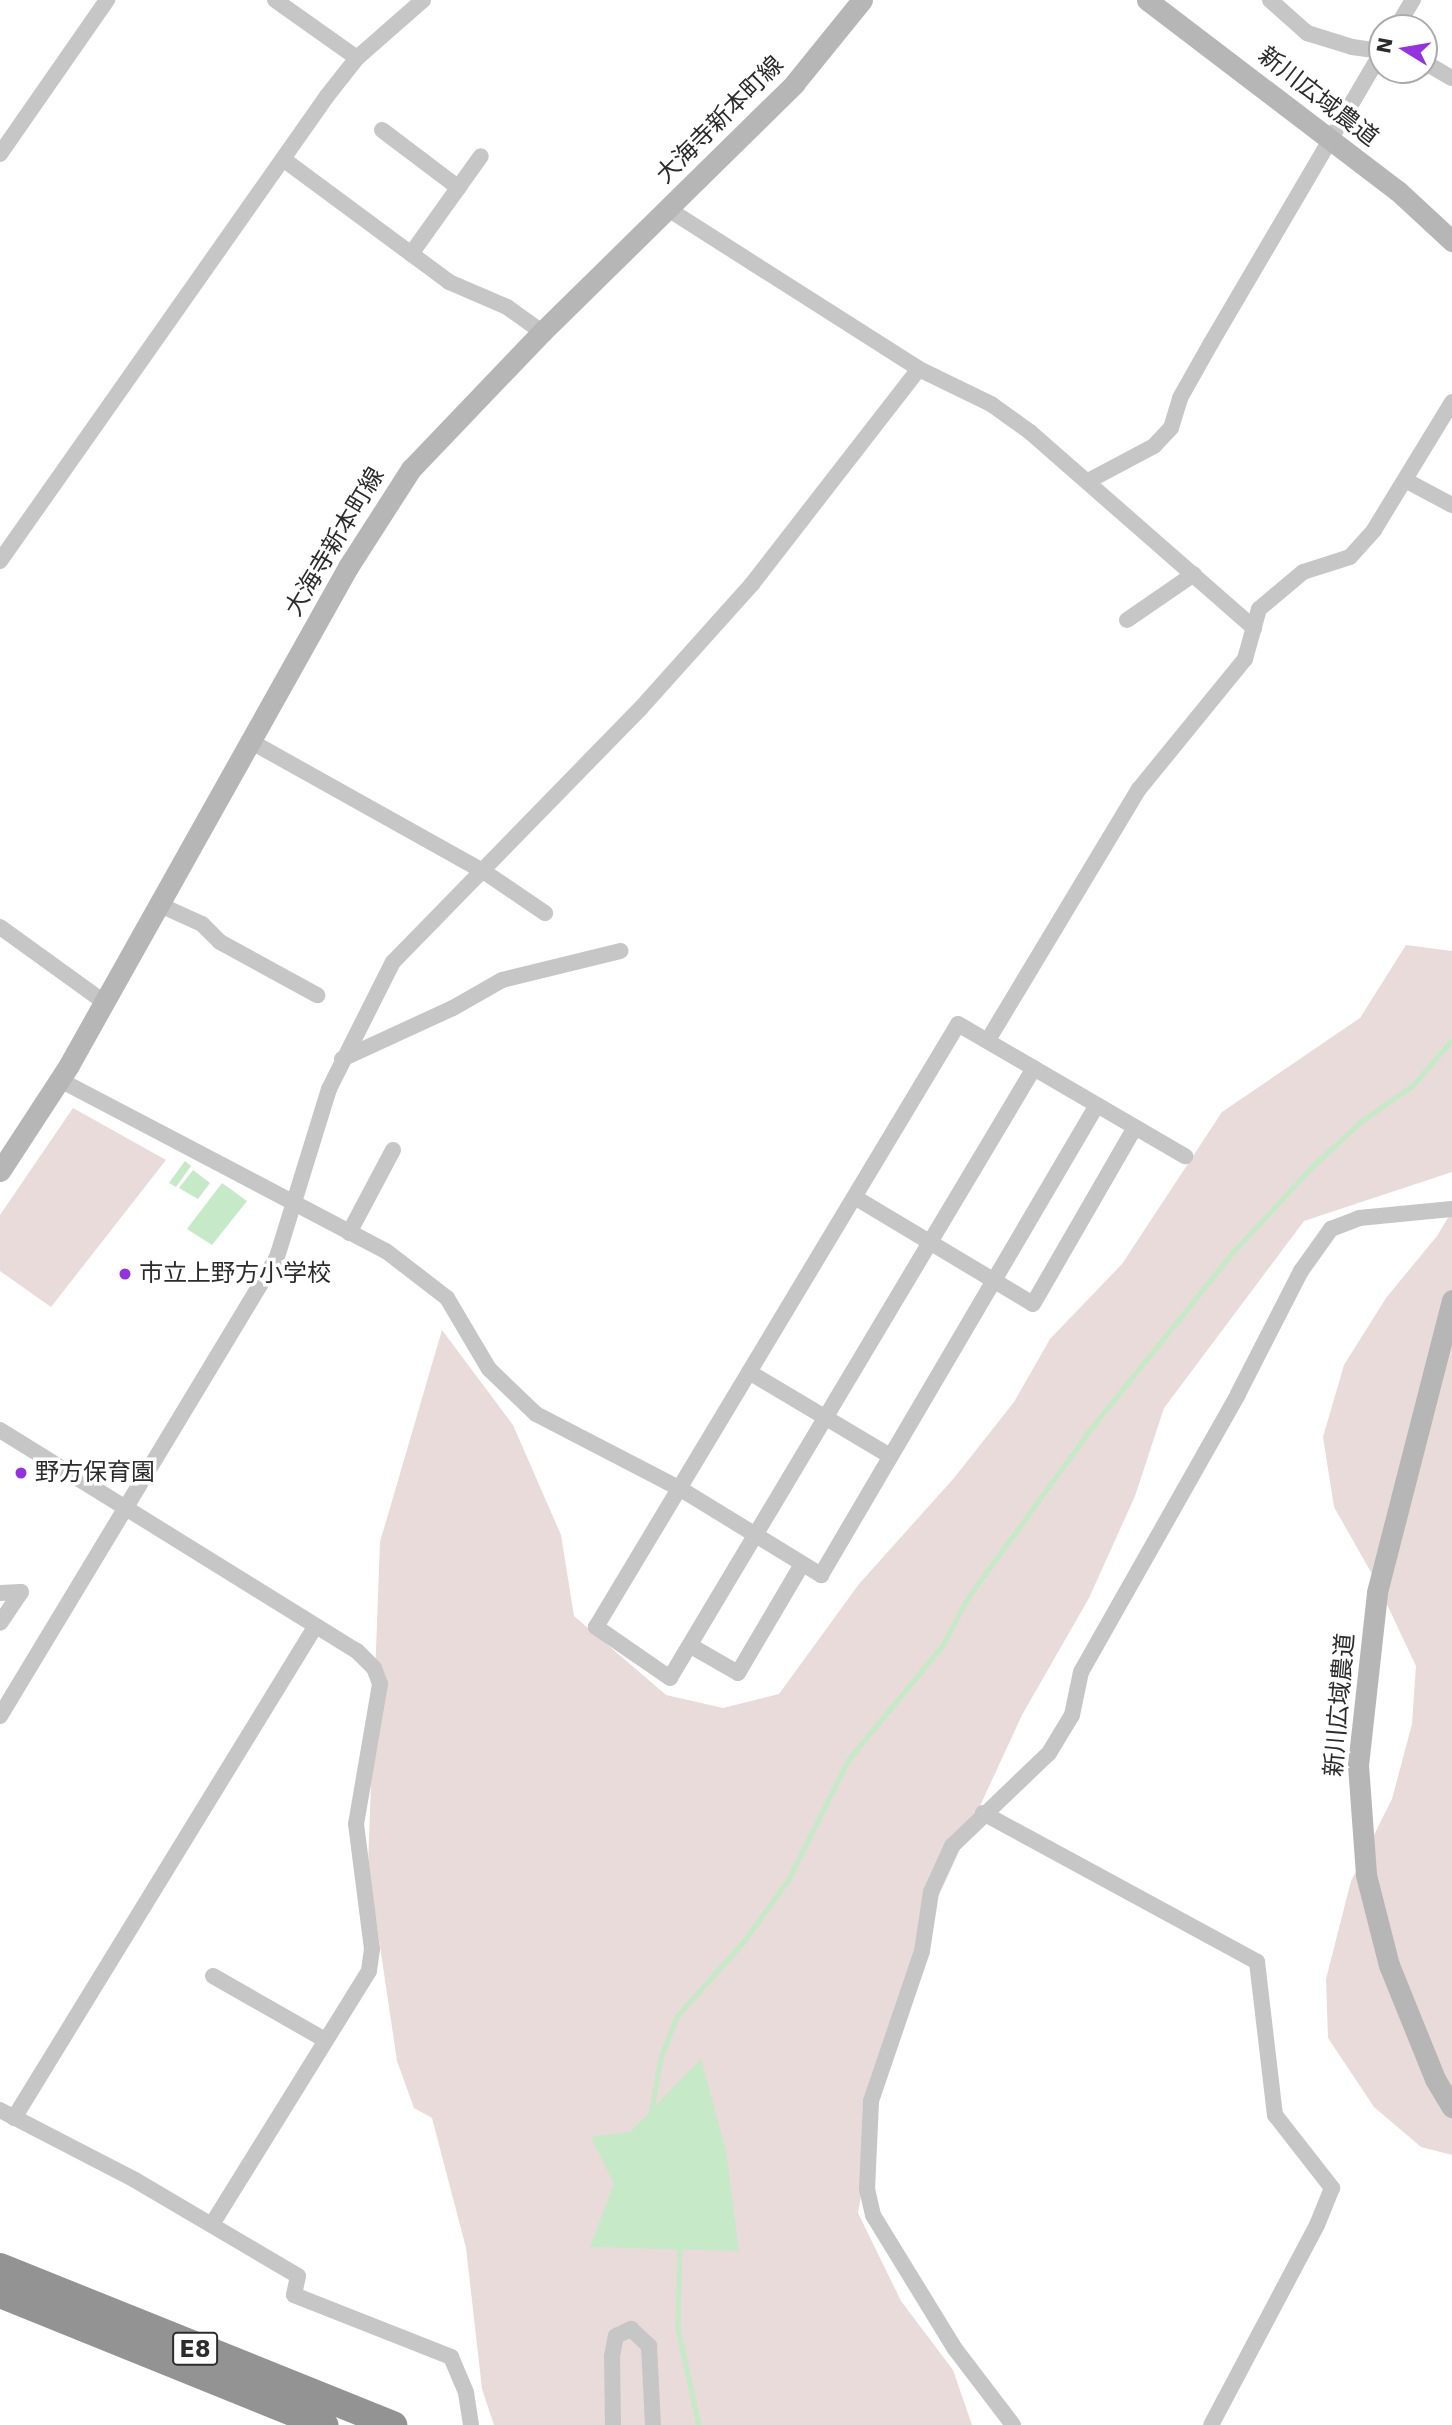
<!DOCTYPE html>
<html>
<head>
<meta charset="utf-8">
<style>
	body { margin:0 }
	#map { position:relative; width:1452px; height:2425px; overflow:hidden; background:#fff; font-family:"DejaVu Sans","Noto Sans JP",sans-serif }
	div>[style] { position:absolute }
	.green>* { inset:0; background:#e9dbd9 }
	.water>* { inset:0; background:#c6e9c7 }
	.stream>* { height:4.5px; margin:-2.25px; padding:0 2.25px; transform-origin:2.25px; border-radius:2.25px; background:#c6e9c7 }
	.street>* { height:16px; margin:-8px; padding:0 8px; transform-origin:8px; border-radius:8px; background:#c6c6c6 }
	.secondary>* { height:21px; margin:-10.5px; padding:0 10.5px; transform-origin:10.5px; border-radius:10.5px; background:#b6b6b6 }
	.highway>* { height:28px; margin:-14px; padding:0 14px; transform-origin:14px; border-radius:14px; background:#939393 }
	.dots>* { width:19px; height:19px; translate:-50% -50%; box-sizing:border-box; border:4px solid #fff; border-radius:50% }
	span { translate:-50% -50%; white-space:nowrap; text-align:center; line-height:1.15; -webkit-text-stroke:7px #fff; paint-order:stroke }
	.shield-label span { padding:2px 5px; background:#fff; border:2px solid; border-radius:5px; -webkit-text-stroke-width:0 }
	.shield-label { font-size:23px; color:#2c2c2c; font-weight:700 }
	.street-label { font-size:24px; color:#2c2c2c }
	.poi-label { font-size:24px; color:#2c2c2c }
	.left { translate:0 -50%; text-align:left }
	.north { position:absolute; left:1368px; top:14px; width:70px; height:70px; box-sizing:border-box; background:#fff; border:2px solid #ababab; border-radius:50%; rotate:281deg; font-size:19px; font-weight:700; line-height:28px; text-align:center; color:#2c2c2c }
	.north::after { content:''; display:block; margin:auto; width:24px; height:32px; background:#9433de; clip-path:polygon(50% 0,100% 100%,50% 72%,0 100%) }
</style>
</head>
<body>
<div id="map">
	<div class="green">
		<div style="clip-path:polygon(1406px 945px,1452px 951px,1452px 1172px,1304px 1221px,1164px 1408px,1135px 1496px,1089px 1598px,1022px 1715px,938px 1897px,887px 2048px,858px 2213px,901px 2301px,953px 2370px,972px 2425px,494px 2425px,482px 2389px,466px 2248px,432px 2118px,414px 2108px,397px 2061px,368px 1865px,380px 1542px,442px 1330px,513px 1425px,561px 1535px,574px 1616px,666px 1695px,723px 1708px,779px 1694px,859px 1584px,954px 1478px,1014px 1402px,1050px 1339px,1122px 1264px,1222px 1112px,1360px 1018px)"></div>
		<div style="clip-path:polygon(73px 1108px,166px 1160px,51px 1307px,0 1271px,0 1215px)"></div>
		<div style="clip-path:polygon(1452px 1211px,1452px 2155px,1421px 2147px,1374px 2107px,1328px 2038px,1326px 1979px,1351px 1881px,1392px 1799px,1412px 1724px,1416px 1666px,1376px 1581px,1334px 1507px,1323px 1437px,1344px 1365px,1386px 1298px,1437px 1236px)"></div>
	</div>
	<div class="water">
		<div style="clip-path:polygon(185px 1161px,191px 1166px,176px 1187px,169px 1183px)"></div>
		<div style="clip-path:polygon(193px 1170px,210px 1183px,198px 1199px,179px 1188px)"></div>
		<div style="clip-path:polygon(222px 1183px,247px 1201px,212px 1245px,187px 1229px)"></div>
		<div style="clip-path:polygon(701px 2059px,726px 2151px,739px 2251px,590px 2247px,614px 2184px,591px 2137px,630px 2132px)"></div>
	</div>
	<div class="stream">
		<div style="left:650px;top:2118px;width:63px;rotate:-79.9deg"></div>
		<div style="left:661px;top:2056px;width:43px;rotate:-68.2deg"></div>
		<div style="left:677px;top:2016px;width:101px;rotate:-48.2deg"></div>
		<div style="left:744px;top:1941px;width:75px;rotate:-54.2deg"></div>
		<div style="left:788px;top:1880px;width:134px;rotate:-63.4deg"></div>
		<div style="left:848px;top:1760px;width:148px;rotate:-50.5deg"></div>
		<div style="left:942px;top:1646px;width:53px;rotate:-62deg"></div>
		<div style="left:967px;top:1599px;width:208px;rotate:-54deg"></div>
		<div style="left:1089px;top:1431px;width:228px;rotate:-51.2deg"></div>
		<div style="left:1232px;top:1253px;width:115px;rotate:-47.1deg"></div>
		<div style="left:1310px;top:1169px;width:69px;rotate:-43.2deg"></div>
		<div style="left:1360px;top:1122px;width:63px;rotate:-34.7deg"></div>
		<div style="left:1412px;top:1086px;width:61px;rotate:-49deg"></div>
		<div style="left:680px;top:2245px;width:83px;rotate:91.4deg"></div>
		<div style="left:678px;top:2328px;width:99px;rotate:77.8deg"></div>
	</div>
	<div class="street">
		<div style="left:275px;top:0;width:100px;rotate:35.3deg"></div>
		<div style="left:1270px;top:0;width:50px;rotate:41.7deg"></div>
		<div style="left:1307px;top:33px;width:47px;rotate:17.3deg"></div>
		<div style="left:1352px;top:47px;width:30px;rotate:8deg"></div>
		<div style="left:1396px;top:28px;width:33px;rotate:-59deg"></div>
		<div style="left:1424px;top:62px;width:32px;rotate:30deg"></div>
		<div style="left:382px;top:130px;width:96px;rotate:37deg"></div>
		<div style="left:0;top:154px;width:188px;rotate:-55.2deg"></div>
		<div style="left:283px;top:159px;width:207px;rotate:36.5deg"></div>
		<div style="left:449px;top:282px;width:63px;rotate:23.3deg"></div>
		<div style="left:507px;top:307px;width:43px;rotate:35.5deg"></div>
		<div style="left:668px;top:209px;width:298px;rotate:32.5deg"></div>
		<div style="left:919px;top:369px;width:80px;rotate:25.9deg"></div>
		<div style="left:991px;top:404px;width:48px;rotate:35.7deg"></div>
		<div style="left:1030px;top:432px;width:298px;rotate:41.2deg"></div>
		<div style="left:411px;top:254px;width:120px;rotate:-54.5deg"></div>
		<div style="left:1090px;top:480px;width:72px;rotate:-28deg"></div>
		<div style="left:1154px;top:446px;width:25px;rotate:-47deg"></div>
		<div style="left:1171px;top:428px;width:31px;rotate:-73deg"></div>
		<div style="left:1180px;top:398px;width:63px;rotate:-60.6deg"></div>
		<div style="left:1211px;top:343px;width:338px;rotate:-59.6deg"></div>
		<div style="left:1405px;top:480px;width:53px;rotate:28deg"></div>
		<div style="left:0;top:561px;width:568px;rotate:-54.88deg"></div>
		<div style="left:327px;top:96px;width:48px;rotate:-51.7deg"></div>
		<div style="left:357px;top:58px;width:88px;rotate:-41.3deg"></div>
		<div style="left:1127px;top:620px;width:81px;rotate:-34.5deg"></div>
		<div style="left:250px;top:741px;width:267px;rotate:29.2deg"></div>
		<div style="left:483px;top:871px;width:75px;rotate:34.1deg"></div>
		<div style="left:160px;top:905px;width:46px;rotate:24.3deg"></div>
		<div style="left:202px;top:924px;width:25px;rotate:45deg"></div>
		<div style="left:220px;top:942px;width:111px;rotate:28.7deg"></div>
		<div style="left:0;top:927px;width:128px;rotate:35.8deg"></div>
		<div style="left:988px;top:1040px;width:293px;rotate:-59deg"></div>
		<div style="left:1139px;top:789px;width:168px;rotate:-50.8deg"></div>
		<div style="left:1245px;top:659px;width:52px;rotate:-74.4deg"></div>
		<div style="left:1259px;top:609px;width:57px;rotate:-40.1deg"></div>
		<div style="left:1303px;top:572px;width:49px;rotate:-17.7deg"></div>
		<div style="left:1350px;top:557px;width:36px;rotate:-48deg"></div>
		<div style="left:1374px;top:530px;width:150px;rotate:-58.6deg"></div>
		<div style="left:342px;top:1059px;width:122px;rotate:-24.7deg"></div>
		<div style="left:453px;top:1008px;width:56px;rotate:-29.7deg"></div>
		<div style="left:502px;top:980px;width:122px;rotate:-13.8deg"></div>
		<div style="left:1034px;top:1068px;width:710px;rotate:120.83deg"></div>
		<div style="left:670px;top:1678px;width:90px;rotate:-145.4deg"></div>
		<div style="left:596px;top:1627px;width:703px;rotate:-59.02deg"></div>
		<div style="left:958px;top:1024px;width:263px;rotate:30.2deg"></div>
		<div style="left:60px;top:1080px;width:368px;rotate:27.7deg"></div>
		<div style="left:386px;top:1251px;width:77px;rotate:37.6deg"></div>
		<div style="left:447px;top:1298px;width:82px;rotate:59.4deg"></div>
		<div style="left:489px;top:1369px;width:65px;rotate:43.8deg"></div>
		<div style="left:536px;top:1414px;width:161px;rotate:27.4deg"></div>
		<div style="left:679px;top:1488px;width:167px;rotate:31.5deg"></div>
		<div style="left:821px;top:1575px;width:545px;rotate:-59.58deg"></div>
		<div style="left:856px;top:1198px;width:206px;rotate:30.9deg"></div>
		<div style="left:1033px;top:1304px;width:204px;rotate:-60deg"></div>
		<div style="left:349px;top:1233px;width:94px;rotate:-62.1deg"></div>
		<div style="left:749px;top:1372px;width:164px;rotate:30.8deg"></div>
		<div style="left:0;top:1430px;width:420px;rotate:31.8deg"></div>
		<div style="left:357px;top:1651px;width:24px;rotate:45deg"></div>
		<div style="left:374px;top:1668px;width:17px;rotate:69deg"></div>
		<div style="left:380px;top:1684px;width:142px;rotate:99.7deg"></div>
		<div style="left:356px;top:1824px;width:126px;rotate:82.7deg"></div>
		<div style="left:372px;top:1949px;width:22px;rotate:98deg"></div>
		<div style="left:369px;top:1971px;width:298px;rotate:121.8deg"></div>
		<div style="left:0;top:1593px;width:21px;rotate:-3deg"></div>
		<div style="left:21px;top:1592px;width:37px;rotate:124deg"></div>
		<div style="left:691px;top:1646px;width:54px;rotate:29.9deg"></div>
		<div style="left:738px;top:1673px;width:124px;rotate:-59.5deg"></div>
		<div style="left:0;top:1716px;width:536px;rotate:-58.89deg"></div>
		<div style="left:277px;top:1257px;width:176px;rotate:-72.8deg"></div>
		<div style="left:329px;top:1089px;width:142px;rotate:-63.3deg"></div>
		<div style="left:393px;top:962px;width:354px;rotate:-45.7deg"></div>
		<div style="left:640px;top:709px;width:168px;rotate:-48.1deg"></div>
		<div style="left:752px;top:584px;width:272px;rotate:-52.2deg"></div>
		<div style="left:983px;top:1813px;width:312px;rotate:28.5deg"></div>
		<div style="left:1257px;top:1962px;width:154px;rotate:83.3deg"></div>
		<div style="left:1275px;top:2115px;width:93px;rotate:52deg"></div>
		<div style="left:1332px;top:2188px;width:40px;rotate:112deg"></div>
		<div style="left:1317px;top:2225px;width:226px;rotate:117.9deg"></div>
		<div style="left:213px;top:1976px;width:129px;rotate:29.7deg"></div>
		<div style="left:0;top:2110px;width:152px;rotate:27.4deg"></div>
		<div style="left:135px;top:2180px;width:189px;rotate:30.5deg"></div>
		<div style="left:298px;top:2276px;width:19px;rotate:102deg"></div>
		<div style="left:294px;top:2295px;width:169px;rotate:21.5deg"></div>
		<div style="left:451px;top:2357px;width:39px;rotate:67deg"></div>
		<div style="left:466px;top:2393px;width:32px;rotate:81deg"></div>
		<div style="left:14px;top:2118px;width:576px;rotate:-58.49deg"></div>
		<div style="left:613px;top:2425px;width:69px;rotate:-90.8deg"></div>
		<div style="left:612px;top:2356px;width:20px;rotate:-79deg"></div>
		<div style="left:616px;top:2336px;width:17px;rotate:-25deg"></div>
		<div style="left:631px;top:2329px;width:25px;rotate:43deg"></div>
		<div style="left:649px;top:2346px;width:79px;rotate:87.1deg"></div>
		<div style="left:1013px;top:2425px;width:96px;rotate:-127.3deg"></div>
		<div style="left:955px;top:2349px;width:157px;rotate:-121.5deg"></div>
		<div style="left:873px;top:2215px;width:26px;rotate:-103deg"></div>
		<div style="left:867px;top:2190px;width:89px;rotate:-87.4deg"></div>
		<div style="left:871px;top:2101px;width:158px;rotate:-71.2deg"></div>
		<div style="left:922px;top:1951px;width:60px;rotate:-81.3deg"></div>
		<div style="left:931px;top:1892px;width:51px;rotate:-65.5deg"></div>
		<div style="left:952px;top:1846px;width:134px;rotate:-43.8deg"></div>
		<div style="left:1049px;top:1753px;width:44px;rotate:-58.8deg"></div>
		<div style="left:1072px;top:1715px;width:44px;rotate:-78.2deg"></div>
		<div style="left:1081px;top:1672px;width:319px;rotate:-60.5deg"></div>
		<div style="left:1238px;top:1394px;width:138px;rotate:-62.9deg"></div>
		<div style="left:1301px;top:1271px;width:52px;rotate:-54.5deg"></div>
		<div style="left:1331px;top:1229px;width:30px;rotate:-21deg"></div>
		<div style="left:1359px;top:1218px;width:93px;rotate:-5.5deg"></div>
	</div>
	<div class="secondary">
		<div style="left:1147px;top:0;width:315px;rotate:37.3deg"></div>
		<div style="left:1398px;top:191px;width:74px;rotate:42.8deg"></div>
		<div style="left:0;top:1171px;width:126px;rotate:-56.9deg"></div>
		<div style="left:69px;top:1065px;width:571px;rotate:-60.74deg"></div>
		<div style="left:348px;top:567px;width:117px;rotate:-57.3deg"></div>
		<div style="left:411px;top:469px;width:190px;rotate:-46.3deg"></div>
		<div style="left:542px;top:332px;width:354px;rotate:-44.5deg"></div>
		<div style="left:794px;top:84px;width:108px;rotate:-51deg"></div>
		<div style="left:1452px;top:1300px;width:302px;rotate:104.4deg"></div>
		<div style="left:1377px;top:1593px;width:173px;rotate:96.3deg"></div>
		<div style="left:1358px;top:1765px;width:110px;rotate:85.8deg"></div>
		<div style="left:1366px;top:1875px;width:93px;rotate:75.7deg"></div>
		<div style="left:1389px;top:1965px;width:123px;rotate:68deg"></div>
		<div style="left:1435px;top:2079px;width:33px;rotate:59deg"></div>
	</div>
	<div class="highway">
		<div style="left:0;top:2267px;width:424px;rotate:21.9deg"></div>
		<div style="left:0;top:2294px;width:350px;rotate:22deg"></div>
	</div>
	<div class="dots">
		<div style="left:125px;top:1274px;background:#9433de"></div>
		<div style="left:21px;top:1473px;background:#9433de"></div>
	</div>
	<div class="shield-label">
		<span style="left:195px;top:2349px">E8</span>
	</div>
	<div class="street-label">
		<span style="left:1318px;top:97px;rotate:38deg">新川広域農道</span>
		<span style="left:720px;top:120px;rotate:-45deg">大海寺新本町線</span>
		<span style="left:335px;top:542px;rotate:-59deg">大海寺新本町線</span>
		<span style="left:1340px;top:1705px;rotate:-85deg">新川広域農道</span>
	</div>
	<div class="poi-label">
		<span class="left" style="left:139px;top:1274px">市立上野方小学校</span>
		<span class="left" style="left:35px;top:1473px">野方保育園</span>
	</div>
	<div class="north">N</div>
</div>
</body>
</html>
